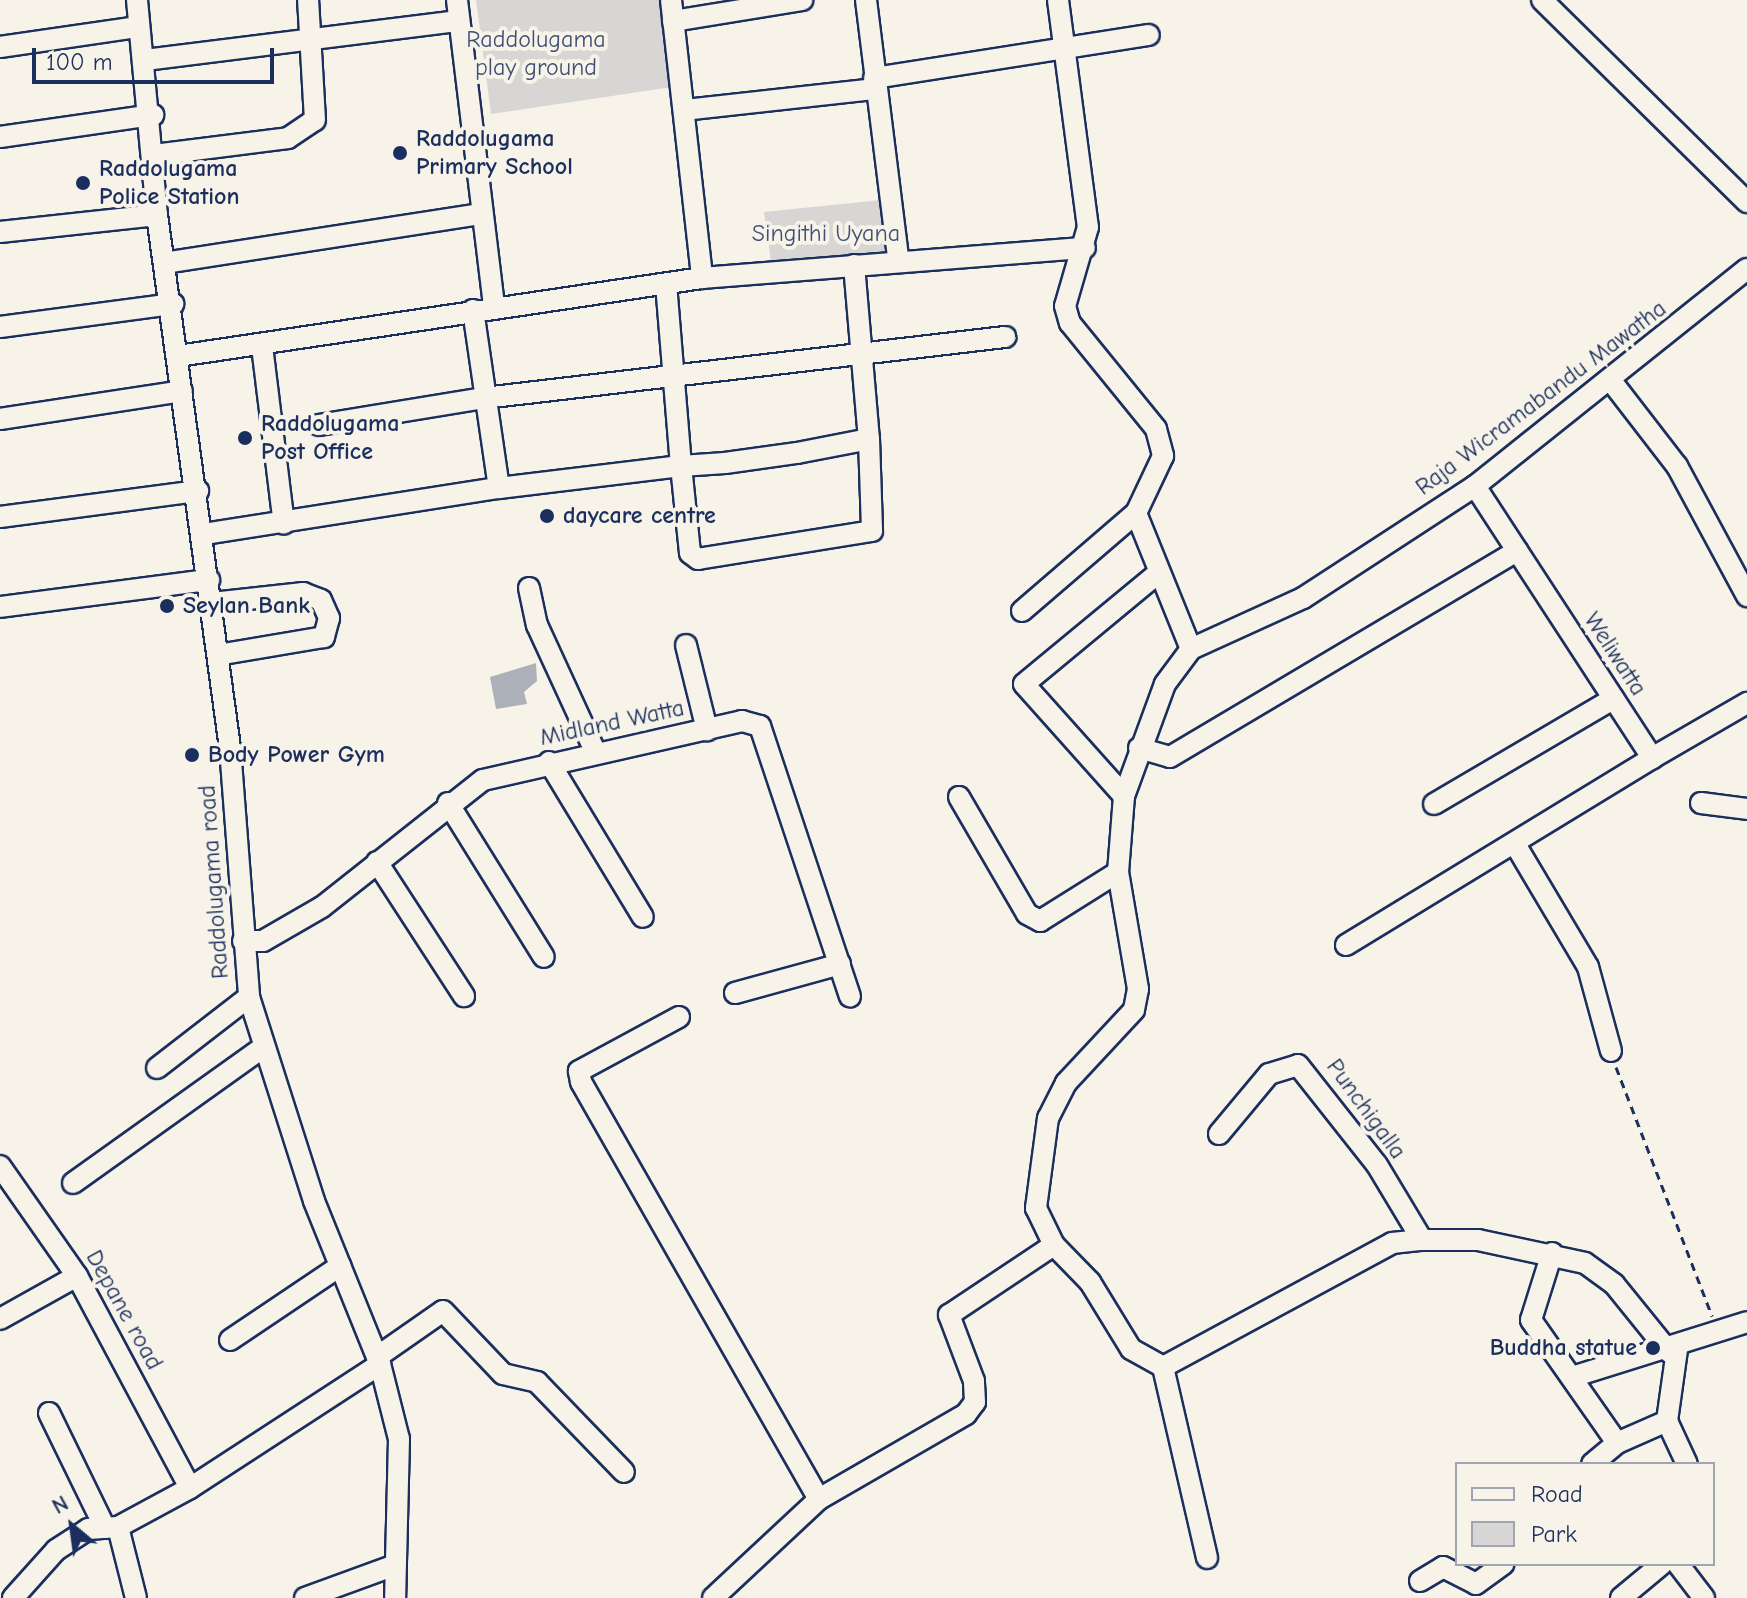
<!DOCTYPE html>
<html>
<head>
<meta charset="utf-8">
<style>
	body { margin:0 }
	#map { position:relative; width:1747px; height:1598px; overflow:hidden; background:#f7f3e8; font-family:"Comic Neue",sans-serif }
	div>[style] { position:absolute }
	.green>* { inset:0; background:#d7d6d4 }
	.water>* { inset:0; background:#acb0b9 }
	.path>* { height:3px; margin-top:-1.5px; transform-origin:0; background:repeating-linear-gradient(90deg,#1b2f5e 0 8px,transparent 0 14px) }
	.roads { filter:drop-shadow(2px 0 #1b2f5e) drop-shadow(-2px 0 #1b2f5e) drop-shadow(0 2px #1b2f5e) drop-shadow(0 -2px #1b2f5e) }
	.minor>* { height:20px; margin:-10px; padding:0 10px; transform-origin:10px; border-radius:10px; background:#f7f3e8 }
	.dots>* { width:22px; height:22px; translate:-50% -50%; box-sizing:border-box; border:4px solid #f7f3e8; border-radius:50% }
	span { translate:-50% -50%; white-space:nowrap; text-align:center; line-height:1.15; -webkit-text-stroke:8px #f7f3e8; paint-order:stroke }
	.park-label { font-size:24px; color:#415076 }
	.poi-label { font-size:24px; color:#1b2f5e; font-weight:700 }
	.left { translate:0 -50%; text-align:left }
	.right { translate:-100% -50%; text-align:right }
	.street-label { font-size:24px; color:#1b2f5e }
	.legend { position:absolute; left:1455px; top:1462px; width:260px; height:104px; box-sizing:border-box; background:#f7f3e8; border:2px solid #9fa5b1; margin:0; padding:10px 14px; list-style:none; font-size:24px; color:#1b2f5e }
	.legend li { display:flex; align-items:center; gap:16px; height:40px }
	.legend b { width:40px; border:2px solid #9fa5b1 }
	.north { position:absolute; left:32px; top:1486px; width:80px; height:80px; -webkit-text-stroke:6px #f7f3e8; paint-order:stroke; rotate:331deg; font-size:22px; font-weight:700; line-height:32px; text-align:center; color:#1b2f5e }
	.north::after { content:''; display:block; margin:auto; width:28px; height:36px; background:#1b2f5e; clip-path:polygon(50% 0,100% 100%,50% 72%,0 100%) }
	.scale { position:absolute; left:32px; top:48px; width:242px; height:36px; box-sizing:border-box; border:4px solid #1b2f5e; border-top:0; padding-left:10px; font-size:24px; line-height:28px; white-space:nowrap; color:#1b2f5e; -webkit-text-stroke:6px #f7f3e8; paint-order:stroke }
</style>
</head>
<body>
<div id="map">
	<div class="green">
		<div style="clip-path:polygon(476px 0,667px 0,679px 86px,491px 114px)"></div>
		<div style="clip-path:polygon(881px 200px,888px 257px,772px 269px,764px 212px)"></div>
	</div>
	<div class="water">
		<div style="clip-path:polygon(536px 663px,537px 681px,524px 692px,527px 704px,496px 709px,490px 677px)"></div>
	</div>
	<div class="path">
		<div style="left:1616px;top:1067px;width:267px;rotate:68.9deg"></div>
	</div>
	<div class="roads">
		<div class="minor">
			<div style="left:137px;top:0;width:216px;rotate:84.7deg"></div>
			<div style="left:157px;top:215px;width:538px;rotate:82.2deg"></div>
			<div style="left:230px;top:748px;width:250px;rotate:85.6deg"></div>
			<div style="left:249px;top:997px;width:214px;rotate:72.3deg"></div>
			<div style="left:314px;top:1201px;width:176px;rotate:68deg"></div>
			<div style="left:380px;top:1364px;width:77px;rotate:75.8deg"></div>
			<div style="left:399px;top:1439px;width:159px;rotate:91.4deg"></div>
			<div style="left:457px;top:0;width:310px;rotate:83.1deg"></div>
			<div style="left:671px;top:0;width:280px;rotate:83.6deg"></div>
			<div style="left:866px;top:0;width:260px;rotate:82.9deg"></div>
			<div style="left:1058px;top:0;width:229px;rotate:82.5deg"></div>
			<div style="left:1088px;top:227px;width:82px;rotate:106.2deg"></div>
			<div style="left:1065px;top:306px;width:18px;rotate:74deg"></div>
			<div style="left:1070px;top:323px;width:136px;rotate:50.9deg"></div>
			<div style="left:1156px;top:429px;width:28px;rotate:75deg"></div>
			<div style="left:1163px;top:456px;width:63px;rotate:115.3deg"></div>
			<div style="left:1136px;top:513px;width:147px;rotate:68deg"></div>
			<div style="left:1542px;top:0;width:288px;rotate:44.6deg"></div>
			<div style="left:673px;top:21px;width:131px;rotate:-9.2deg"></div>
			<div style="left:0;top:47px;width:138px;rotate:-8.3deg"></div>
			<div style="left:145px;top:60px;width:316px;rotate:-7.1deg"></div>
			<div style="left:874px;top:78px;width:278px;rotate:-8.9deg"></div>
			<div style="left:684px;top:110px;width:192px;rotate:-6.3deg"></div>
			<div style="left:0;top:137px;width:155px;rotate:-8.2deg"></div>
			<div style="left:154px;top:155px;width:135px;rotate:-7.2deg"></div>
			<div style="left:288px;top:138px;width:32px;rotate:-34deg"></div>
			<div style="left:315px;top:120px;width:120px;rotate:-93.3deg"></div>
			<div style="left:0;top:232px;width:158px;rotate:-6.2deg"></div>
			<div style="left:164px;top:263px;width:321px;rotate:-8.8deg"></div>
			<div style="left:854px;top:265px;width:175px;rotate:85.1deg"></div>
			<div style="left:473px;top:310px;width:180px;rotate:81.7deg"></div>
			<div style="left:0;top:327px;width:175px;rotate:-7.6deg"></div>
			<div style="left:262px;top:346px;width:179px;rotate:83deg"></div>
			<div style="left:178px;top:356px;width:530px;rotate:-8.47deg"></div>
			<div style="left:702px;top:278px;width:384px;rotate:-4.5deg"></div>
			<div style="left:1612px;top:382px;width:106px;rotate:52.3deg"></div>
			<div style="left:1677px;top:466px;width:148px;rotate:61.7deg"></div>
			<div style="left:0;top:419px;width:184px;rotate:-8.7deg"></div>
			<div style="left:319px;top:425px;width:167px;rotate:-9.3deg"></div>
			<div style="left:484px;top:398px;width:525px;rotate:-6.68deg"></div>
			<div style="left:1475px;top:486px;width:325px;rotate:56.9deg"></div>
			<div style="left:1652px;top:758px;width:110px;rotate:-30.1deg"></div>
			<div style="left:0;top:517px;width:200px;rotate:-7.5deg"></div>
			<div style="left:204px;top:534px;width:299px;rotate:-8.9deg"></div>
			<div style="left:499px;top:488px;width:183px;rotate:-6.9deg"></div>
			<div style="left:681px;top:466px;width:44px;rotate:-3.9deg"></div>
			<div style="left:725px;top:463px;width:73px;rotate:-7.9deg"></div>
			<div style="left:797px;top:453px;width:73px;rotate:-11deg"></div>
			<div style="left:869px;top:439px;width:92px;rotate:88.1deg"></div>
			<div style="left:872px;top:531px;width:176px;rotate:170.9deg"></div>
			<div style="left:698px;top:559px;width:10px;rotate:-143deg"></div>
			<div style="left:690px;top:553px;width:87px;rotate:-95.9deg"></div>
			<div style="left:681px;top:466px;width:182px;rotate:-94.7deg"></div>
			<div style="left:529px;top:588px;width:38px;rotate:78deg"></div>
			<div style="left:537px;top:625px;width:141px;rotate:65.3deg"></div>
			<div style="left:212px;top:603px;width:92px;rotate:-6.3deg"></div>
			<div style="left:303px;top:593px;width:19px;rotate:21deg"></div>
			<div style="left:321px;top:600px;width:20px;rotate:66deg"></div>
			<div style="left:329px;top:618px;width:20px;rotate:105deg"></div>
			<div style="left:324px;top:637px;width:108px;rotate:170.4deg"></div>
			<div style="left:0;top:607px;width:211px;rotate:-7.4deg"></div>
			<div style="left:1022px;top:611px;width:150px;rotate:-40.7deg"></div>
			<div style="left:686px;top:645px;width:88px;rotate:76.1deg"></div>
			<div style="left:1191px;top:649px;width:44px;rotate:126.6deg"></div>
			<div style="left:1165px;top:684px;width:119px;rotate:110.1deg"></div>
			<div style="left:1124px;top:796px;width:76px;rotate:94.5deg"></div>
			<div style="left:1118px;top:872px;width:119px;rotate:80.3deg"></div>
			<div style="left:1138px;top:989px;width:21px;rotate:101deg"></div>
			<div style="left:1134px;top:1010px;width:100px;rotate:133deg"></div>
			<div style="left:1066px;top:1083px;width:39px;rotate:117deg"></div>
			<div style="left:1048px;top:1118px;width:91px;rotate:97.6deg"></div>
			<div style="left:1036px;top:1208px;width:41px;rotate:64.1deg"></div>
			<div style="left:1054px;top:1245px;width:52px;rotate:45.8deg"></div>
			<div style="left:1090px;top:1282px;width:79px;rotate:58.5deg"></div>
			<div style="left:1131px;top:1349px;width:37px;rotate:29deg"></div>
			<div style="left:1163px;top:1367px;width:260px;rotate:-28.4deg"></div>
			<div style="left:1392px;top:1243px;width:30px;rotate:-6deg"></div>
			<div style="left:1422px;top:1240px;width:56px"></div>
			<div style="left:1478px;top:1240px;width:109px;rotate:12.1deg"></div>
			<div style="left:1585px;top:1263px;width:36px;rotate:36deg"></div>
			<div style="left:1614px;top:1284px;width:87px;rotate:51deg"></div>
			<div style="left:1191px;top:649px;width:123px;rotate:-24.5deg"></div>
			<div style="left:1303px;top:598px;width:205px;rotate:-33.1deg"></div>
			<div style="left:1475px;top:486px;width:348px;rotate:-38.6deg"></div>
			<div style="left:1139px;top:748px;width:32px;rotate:16deg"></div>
			<div style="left:1170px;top:757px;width:404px;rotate:-30.7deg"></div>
			<div style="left:549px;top:762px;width:181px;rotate:58.8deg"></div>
			<div style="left:1124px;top:796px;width:150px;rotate:-131.8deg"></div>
			<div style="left:1024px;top:684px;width:174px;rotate:-39.6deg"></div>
			<div style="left:959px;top:797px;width:135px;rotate:59.8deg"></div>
			<div style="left:1027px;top:914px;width:15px;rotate:28deg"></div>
			<div style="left:1040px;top:921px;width:92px;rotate:-32.1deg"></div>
			<div style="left:448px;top:803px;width:181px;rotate:58.1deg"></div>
			<div style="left:1701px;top:803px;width:46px;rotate:7.4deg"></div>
			<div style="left:1434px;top:804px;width:208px;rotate:-30.4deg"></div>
			<div style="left:1515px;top:844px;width:143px;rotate:59.3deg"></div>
			<div style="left:1588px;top:967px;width:87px;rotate:74.7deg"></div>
			<div style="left:377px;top:862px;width:160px;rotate:57deg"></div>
			<div style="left:243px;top:941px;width:20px"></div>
			<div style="left:263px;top:941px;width:68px;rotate:-30deg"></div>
			<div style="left:322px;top:907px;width:205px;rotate:-38.3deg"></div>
			<div style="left:483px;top:780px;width:266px;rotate:-12.8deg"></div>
			<div style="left:742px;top:721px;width:19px;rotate:16deg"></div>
			<div style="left:760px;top:726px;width:285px;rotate:71.6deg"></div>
			<div style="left:1346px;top:945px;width:359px;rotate:-31.4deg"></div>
			<div style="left:735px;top:993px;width:109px;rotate:-15.4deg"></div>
			<div style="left:679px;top:1017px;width:114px;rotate:151.6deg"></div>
			<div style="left:579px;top:1071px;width:11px;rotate:80deg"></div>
			<div style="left:581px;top:1082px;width:480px;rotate:60.3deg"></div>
			<div style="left:157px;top:1068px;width:116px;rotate:-37.7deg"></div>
			<div style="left:1219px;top:1134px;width:78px;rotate:-50.2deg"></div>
			<div style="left:1269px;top:1074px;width:30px;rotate:-17deg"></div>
			<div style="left:1298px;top:1065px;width:127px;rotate:51.7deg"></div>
			<div style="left:1377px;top:1165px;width:87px;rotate:59deg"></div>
			<div style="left:0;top:1166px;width:134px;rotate:55deg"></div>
			<div style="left:77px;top:1276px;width:240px;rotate:61.9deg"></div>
			<div style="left:73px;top:1183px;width:232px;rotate:-35.5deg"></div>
			<div style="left:1552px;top:1253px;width:70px;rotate:107.4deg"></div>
			<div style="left:1531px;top:1320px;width:150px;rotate:55deg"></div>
			<div style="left:1617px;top:1443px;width:55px;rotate:-23.7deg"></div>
			<div style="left:1667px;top:1421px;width:72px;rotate:-82deg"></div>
			<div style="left:0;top:1319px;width:88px;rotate:-29.2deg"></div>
			<div style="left:230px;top:1340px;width:133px;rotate:-33.9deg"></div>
			<div style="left:377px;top:1357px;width:80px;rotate:-34.9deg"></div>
			<div style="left:443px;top:1311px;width:87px;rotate:46.4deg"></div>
			<div style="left:503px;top:1374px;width:35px;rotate:13deg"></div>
			<div style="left:537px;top:1382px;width:125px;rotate:46deg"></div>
			<div style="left:1163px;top:1367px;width:196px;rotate:77deg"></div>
			<div style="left:1572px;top:1377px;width:183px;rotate:-17.4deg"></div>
			<div style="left:49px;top:1413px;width:128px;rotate:64deg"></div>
			<div style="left:1667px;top:1421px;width:47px;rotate:65.1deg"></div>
			<div style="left:1592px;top:1464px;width:33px;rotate:-40deg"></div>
			<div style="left:118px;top:1527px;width:73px;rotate:75.8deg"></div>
			<div style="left:1678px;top:1564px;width:43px;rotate:52.6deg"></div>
			<div style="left:1420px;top:1581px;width:27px;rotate:-31deg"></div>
			<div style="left:1443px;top:1567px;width:37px;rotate:27deg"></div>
			<div style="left:1476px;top:1584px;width:34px;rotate:-36deg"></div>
			<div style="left:13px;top:1598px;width:64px;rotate:-48.1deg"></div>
			<div style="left:56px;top:1550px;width:38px;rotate:-33deg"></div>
			<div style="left:88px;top:1529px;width:30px;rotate:-4deg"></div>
			<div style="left:118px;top:1527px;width:82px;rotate:-28.4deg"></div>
			<div style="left:190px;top:1488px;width:227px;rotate:-33.1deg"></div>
			<div style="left:305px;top:1598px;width:96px;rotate:-20.1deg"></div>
			<div style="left:713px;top:1598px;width:145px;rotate:-43deg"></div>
			<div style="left:819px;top:1499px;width:170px;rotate:-30deg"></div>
			<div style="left:966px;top:1414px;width:15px;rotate:-53deg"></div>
			<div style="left:975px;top:1402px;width:21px;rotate:-93deg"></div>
			<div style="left:974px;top:1381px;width:71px;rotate:-110.7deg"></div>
			<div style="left:949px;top:1315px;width:126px;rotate:-33.7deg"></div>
			<div style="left:1621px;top:1598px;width:53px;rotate:-39.7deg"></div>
		</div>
	</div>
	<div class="dots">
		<div style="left:400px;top:153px;background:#1b2f5e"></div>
		<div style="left:83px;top:183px;background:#1b2f5e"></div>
		<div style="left:245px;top:438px;background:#1b2f5e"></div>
		<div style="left:547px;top:516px;background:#1b2f5e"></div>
		<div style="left:167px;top:606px;background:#1b2f5e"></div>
		<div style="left:192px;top:755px;background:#1b2f5e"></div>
		<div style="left:1653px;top:1348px;background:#1b2f5e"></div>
	</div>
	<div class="park-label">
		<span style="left:536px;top:54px">Raddolugama<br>play ground</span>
		<span style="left:826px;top:234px">Singithi Uyana</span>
	</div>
	<div class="poi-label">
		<span class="left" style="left:416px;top:153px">Raddolugama<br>Primary School</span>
		<span class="left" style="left:99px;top:183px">Raddolugama<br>Police Station</span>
		<span class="left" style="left:261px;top:438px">Raddolugama<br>Post Office</span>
		<span class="left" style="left:563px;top:516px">daycare centre</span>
		<span class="left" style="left:183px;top:606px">Seylan Bank</span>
		<span class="left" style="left:208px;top:755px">Body Power Gym</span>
		<span class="right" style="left:1637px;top:1348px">Buddha statue</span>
	</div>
	<div class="street-label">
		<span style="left:1541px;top:398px;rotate:-37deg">Raja Wicramabandu Mawatha</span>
		<span style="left:1615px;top:654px;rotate:57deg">Weliwatta</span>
		<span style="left:612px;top:723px;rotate:-12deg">Midland Watta</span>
		<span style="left:214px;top:882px;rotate:-94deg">Raddolugama road</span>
		<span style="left:1366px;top:1109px;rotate:54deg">Punchigalla</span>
		<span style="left:124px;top:1310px;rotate:61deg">Depane road</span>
	</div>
	<ul class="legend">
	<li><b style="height:10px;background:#f7f3e8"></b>Road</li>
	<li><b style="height:22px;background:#d7d6d4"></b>Park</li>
	</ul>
	<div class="north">N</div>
	<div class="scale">100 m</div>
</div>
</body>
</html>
